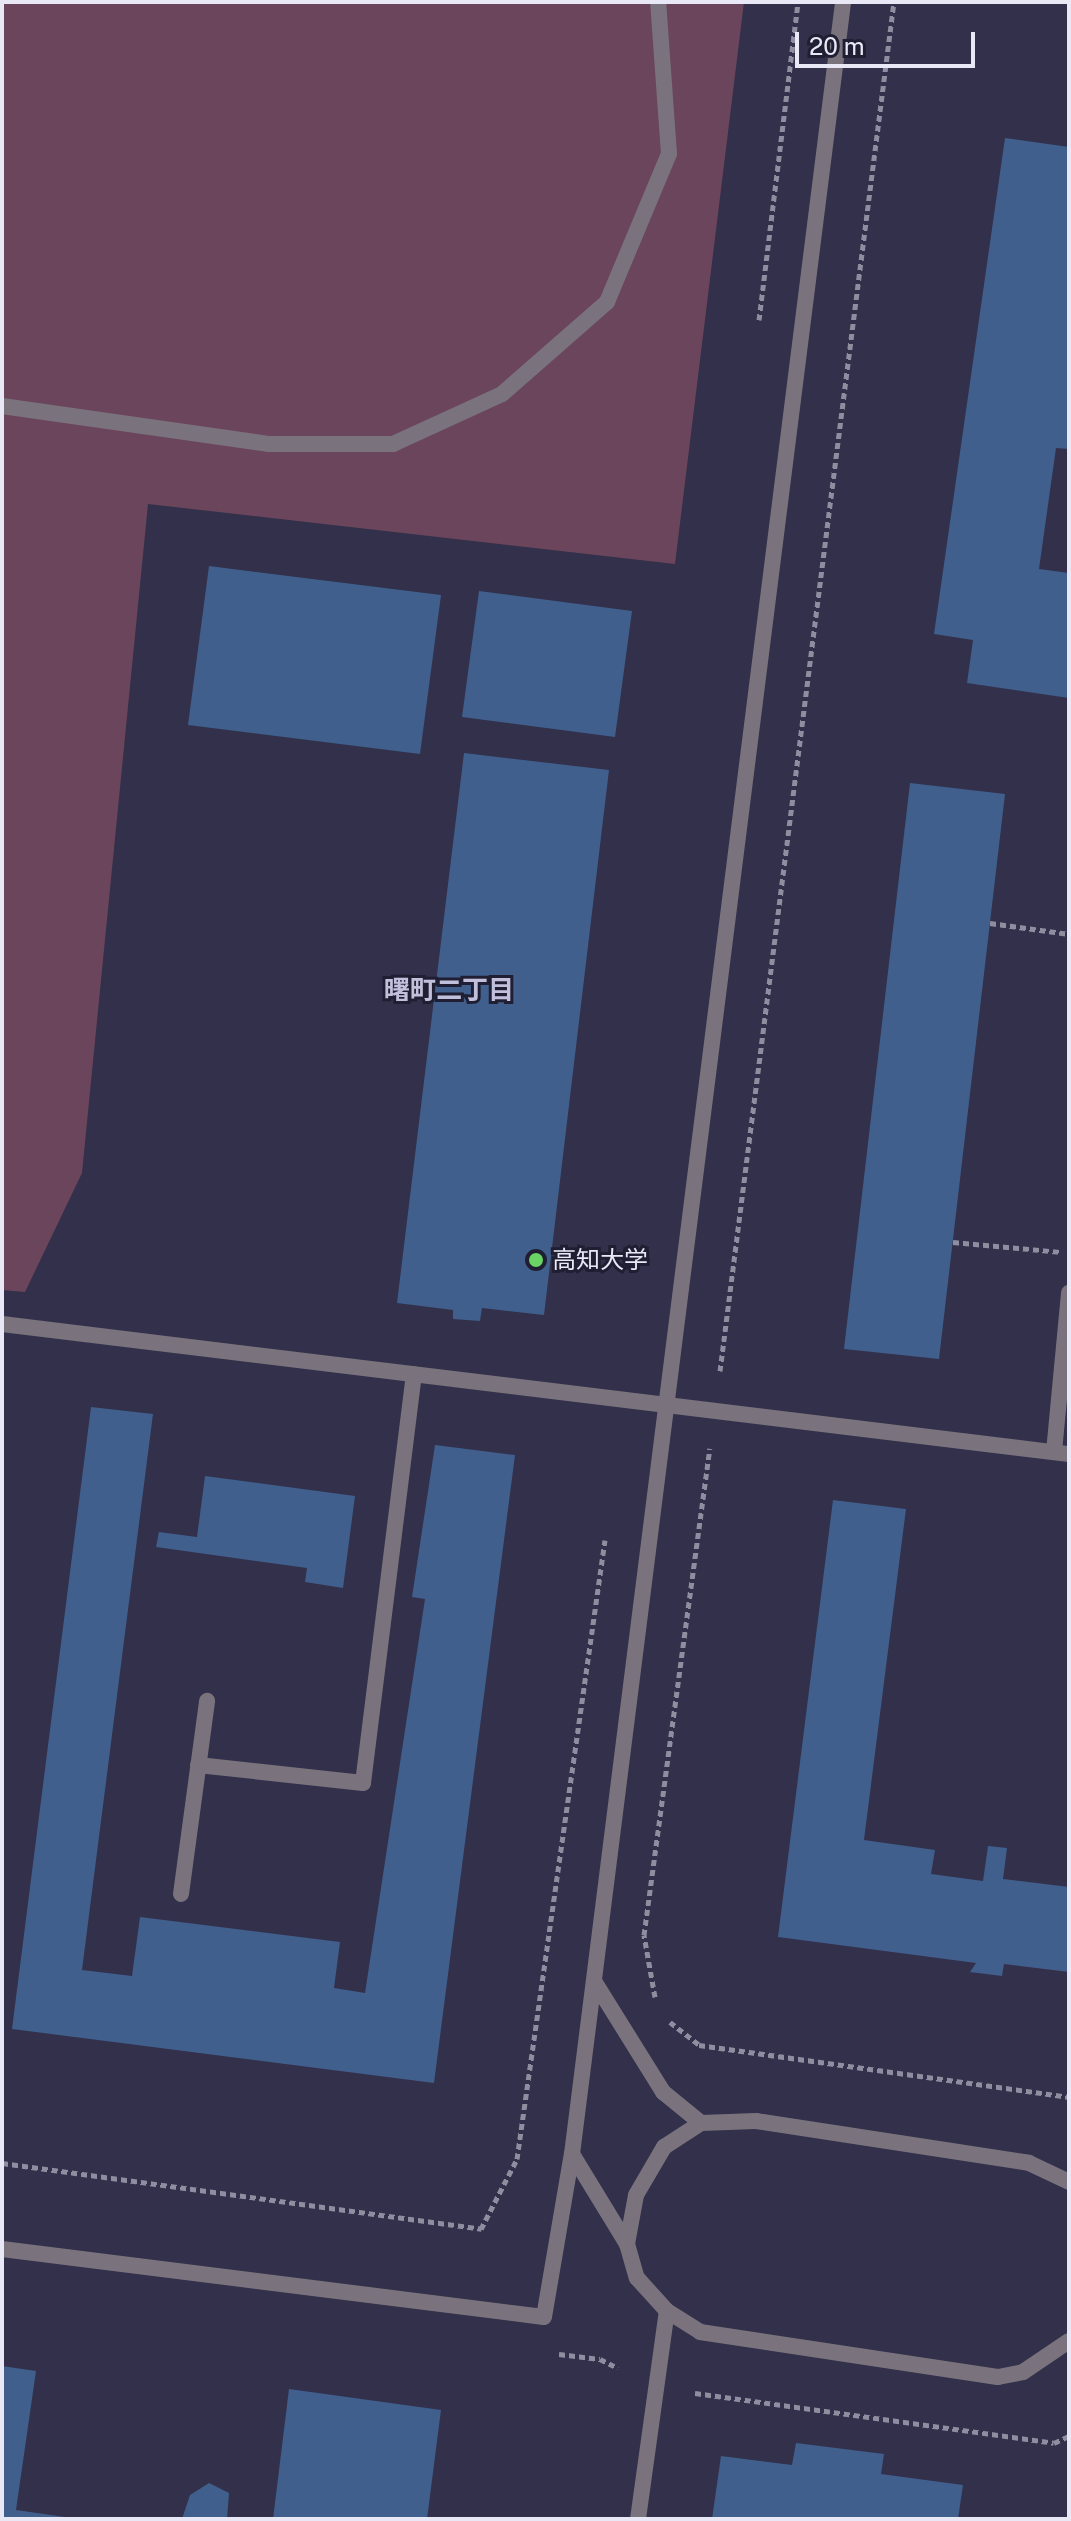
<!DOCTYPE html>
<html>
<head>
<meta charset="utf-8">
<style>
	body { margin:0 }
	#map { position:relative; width:1071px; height:2521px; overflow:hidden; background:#29283d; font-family:"Public Sans","Noto Sans JP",sans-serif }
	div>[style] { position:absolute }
	.built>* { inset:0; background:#32304a }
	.green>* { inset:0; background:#6b455c }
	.building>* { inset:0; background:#405f8d }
	.path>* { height:5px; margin-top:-2.5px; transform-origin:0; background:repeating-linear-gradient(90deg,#8f8ea0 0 6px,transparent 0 10px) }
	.service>* { height:16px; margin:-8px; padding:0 8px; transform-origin:8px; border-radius:8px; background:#7a737d }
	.dots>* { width:22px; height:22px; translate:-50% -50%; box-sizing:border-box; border:4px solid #1f1e32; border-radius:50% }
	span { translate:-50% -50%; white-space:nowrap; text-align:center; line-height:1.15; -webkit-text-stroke:6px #1f1e32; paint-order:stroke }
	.poi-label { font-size:24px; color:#e8e8f6 }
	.left { translate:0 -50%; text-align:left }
	.neighbourhood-label { font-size:26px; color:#c0c0dc; font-weight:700 }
	.frame { position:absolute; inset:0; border:4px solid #e8e8f6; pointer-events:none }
	.scale { position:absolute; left:795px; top:32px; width:180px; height:36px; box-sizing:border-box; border:4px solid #e8e8f6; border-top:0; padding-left:10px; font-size:24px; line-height:28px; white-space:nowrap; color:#e8e8f6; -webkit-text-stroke:6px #1f1e32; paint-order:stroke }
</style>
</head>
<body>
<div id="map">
	<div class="built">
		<div style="clip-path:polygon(2px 2px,1069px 2px,1069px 2519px,2px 2519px)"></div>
	</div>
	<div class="green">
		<div style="clip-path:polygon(2px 2px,744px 2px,675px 564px,148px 504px,82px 1173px,25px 1292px,2px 1290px)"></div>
	</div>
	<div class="building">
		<div style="clip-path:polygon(1005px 138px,1069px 147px,1069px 449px,1056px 448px,1039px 569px,1069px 573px,1069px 698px,967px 683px,973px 640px,934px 634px)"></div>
		<div style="clip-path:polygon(209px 566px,441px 595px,420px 754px,188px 725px)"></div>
		<div style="clip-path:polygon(479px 591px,632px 611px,615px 737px,462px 717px)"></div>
		<div style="clip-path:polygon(464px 753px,609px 770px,544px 1315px,482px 1308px,480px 1321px,453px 1319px,453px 1310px,397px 1303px)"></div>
		<div style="clip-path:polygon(910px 783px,1005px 794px,939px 1359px,844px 1349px)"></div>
		<div style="clip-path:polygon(91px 1407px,153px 1414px,82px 1970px,132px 1976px,140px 1917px,340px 1942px,334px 1988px,365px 1993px,425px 1599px,412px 1597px,435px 1445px,515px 1455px,434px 2083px,12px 2029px)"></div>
		<div style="clip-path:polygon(205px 1476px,355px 1496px,343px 1588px,305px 1582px,307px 1568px,156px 1547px,159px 1532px,197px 1537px)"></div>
		<div style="clip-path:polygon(833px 1500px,906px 1509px,864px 1840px,935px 1850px,931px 1874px,983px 1881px,988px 1846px,1007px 1848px,1003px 1879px,1069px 1887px,1069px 1972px,1004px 1964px,1002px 1976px,970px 1972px,976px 1963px,778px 1937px)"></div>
		<div style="clip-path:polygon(2px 2366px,36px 2371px,16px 2510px,79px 2519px,2px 2519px)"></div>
		<div style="clip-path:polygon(289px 2389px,441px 2410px,427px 2519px,273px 2519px)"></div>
		<div style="clip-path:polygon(796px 2443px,884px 2454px,881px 2474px,963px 2485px,958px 2519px,712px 2519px,721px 2456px,792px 2465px)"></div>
		<div style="clip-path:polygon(209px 2483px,229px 2493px,227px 2519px,182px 2519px,190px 2495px)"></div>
	</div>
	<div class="path">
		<div style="left:759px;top:320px;width:320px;rotate:-83deg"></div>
		<div style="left:990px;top:923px;width:80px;rotate:7.9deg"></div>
		<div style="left:953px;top:1242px;width:107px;rotate:5.3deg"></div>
		<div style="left:720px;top:1371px;width:1380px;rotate:-82.76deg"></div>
		<div style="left:655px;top:1997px;width:63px;rotate:-100.1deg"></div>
		<div style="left:644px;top:1935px;width:491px;rotate:-82.3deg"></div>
		<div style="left:670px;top:2022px;width:37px;rotate:38deg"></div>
		<div style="left:699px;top:2045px;width:374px;rotate:8deg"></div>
		<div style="left:2px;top:2163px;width:484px;rotate:7.8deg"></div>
		<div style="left:481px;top:2229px;width:79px;rotate:-62.8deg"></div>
		<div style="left:517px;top:2159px;width:625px;rotate:-81.91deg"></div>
		<div style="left:559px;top:2354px;width:41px;rotate:7deg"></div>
		<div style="left:600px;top:2359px;width:20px;rotate:27deg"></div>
		<div style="left:695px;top:2393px;width:362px;rotate:7.9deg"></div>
		<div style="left:1054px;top:2443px;width:17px;rotate:-25deg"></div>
	</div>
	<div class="service">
		<div style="left:2px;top:406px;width:269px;rotate:8.1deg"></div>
		<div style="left:268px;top:444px;width:125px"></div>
		<div style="left:393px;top:444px;width:120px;rotate:-24.6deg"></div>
		<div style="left:502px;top:394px;width:140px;rotate:-41.2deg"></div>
		<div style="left:607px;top:302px;width:160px;rotate:-67.3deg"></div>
		<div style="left:669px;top:154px;width:152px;rotate:-94.1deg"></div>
		<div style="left:2px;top:1324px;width:1075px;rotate:6.95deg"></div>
		<div style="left:1054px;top:1452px;width:160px;rotate:-84.6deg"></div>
		<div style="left:198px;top:1765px;width:166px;rotate:6.2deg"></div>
		<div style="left:363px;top:1783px;width:412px;rotate:-82.9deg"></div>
		<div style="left:181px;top:1894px;width:195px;rotate:-82.3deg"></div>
		<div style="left:594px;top:1981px;width:131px;rotate:58.1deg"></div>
		<div style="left:663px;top:2092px;width:49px;rotate:39.2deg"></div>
		<div style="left:701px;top:2123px;width:55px;rotate:-2.1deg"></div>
		<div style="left:756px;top:2121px;width:276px;rotate:8.7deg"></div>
		<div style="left:1029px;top:2163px;width:44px;rotate:25.4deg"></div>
		<div style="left:572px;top:2154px;width:105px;rotate:58.6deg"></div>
		<div style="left:627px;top:2244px;width:35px;rotate:74deg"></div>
		<div style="left:637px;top:2278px;width:45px;rotate:47.7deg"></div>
		<div style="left:667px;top:2311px;width:39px;rotate:32deg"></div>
		<div style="left:700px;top:2332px;width:301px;rotate:8.6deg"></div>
		<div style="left:998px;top:2377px;width:25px;rotate:-11deg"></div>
		<div style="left:1023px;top:2372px;width:55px;rotate:-34deg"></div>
		<div style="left:627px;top:2244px;width:50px;rotate:-79.6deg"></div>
		<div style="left:636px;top:2195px;width:56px;rotate:-59.7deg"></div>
		<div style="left:664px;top:2147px;width:44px;rotate:-33deg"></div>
		<div style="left:2px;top:2249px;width:546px;rotate:7.15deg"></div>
		<div style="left:544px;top:2317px;width:165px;rotate:-80.3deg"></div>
		<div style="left:572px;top:2154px;width:2169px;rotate:-82.82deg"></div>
		<div style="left:638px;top:2519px;width:210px;rotate:-82.1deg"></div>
	</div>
	<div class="dots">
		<div style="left:536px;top:1260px;background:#69d464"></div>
	</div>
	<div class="poi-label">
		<span class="left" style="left:552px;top:1260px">高知大学</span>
	</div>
	<div class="neighbourhood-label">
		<span style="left:449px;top:990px">曙町二丁目</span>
	</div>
	<div class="frame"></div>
	<div class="scale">20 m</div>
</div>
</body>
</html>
